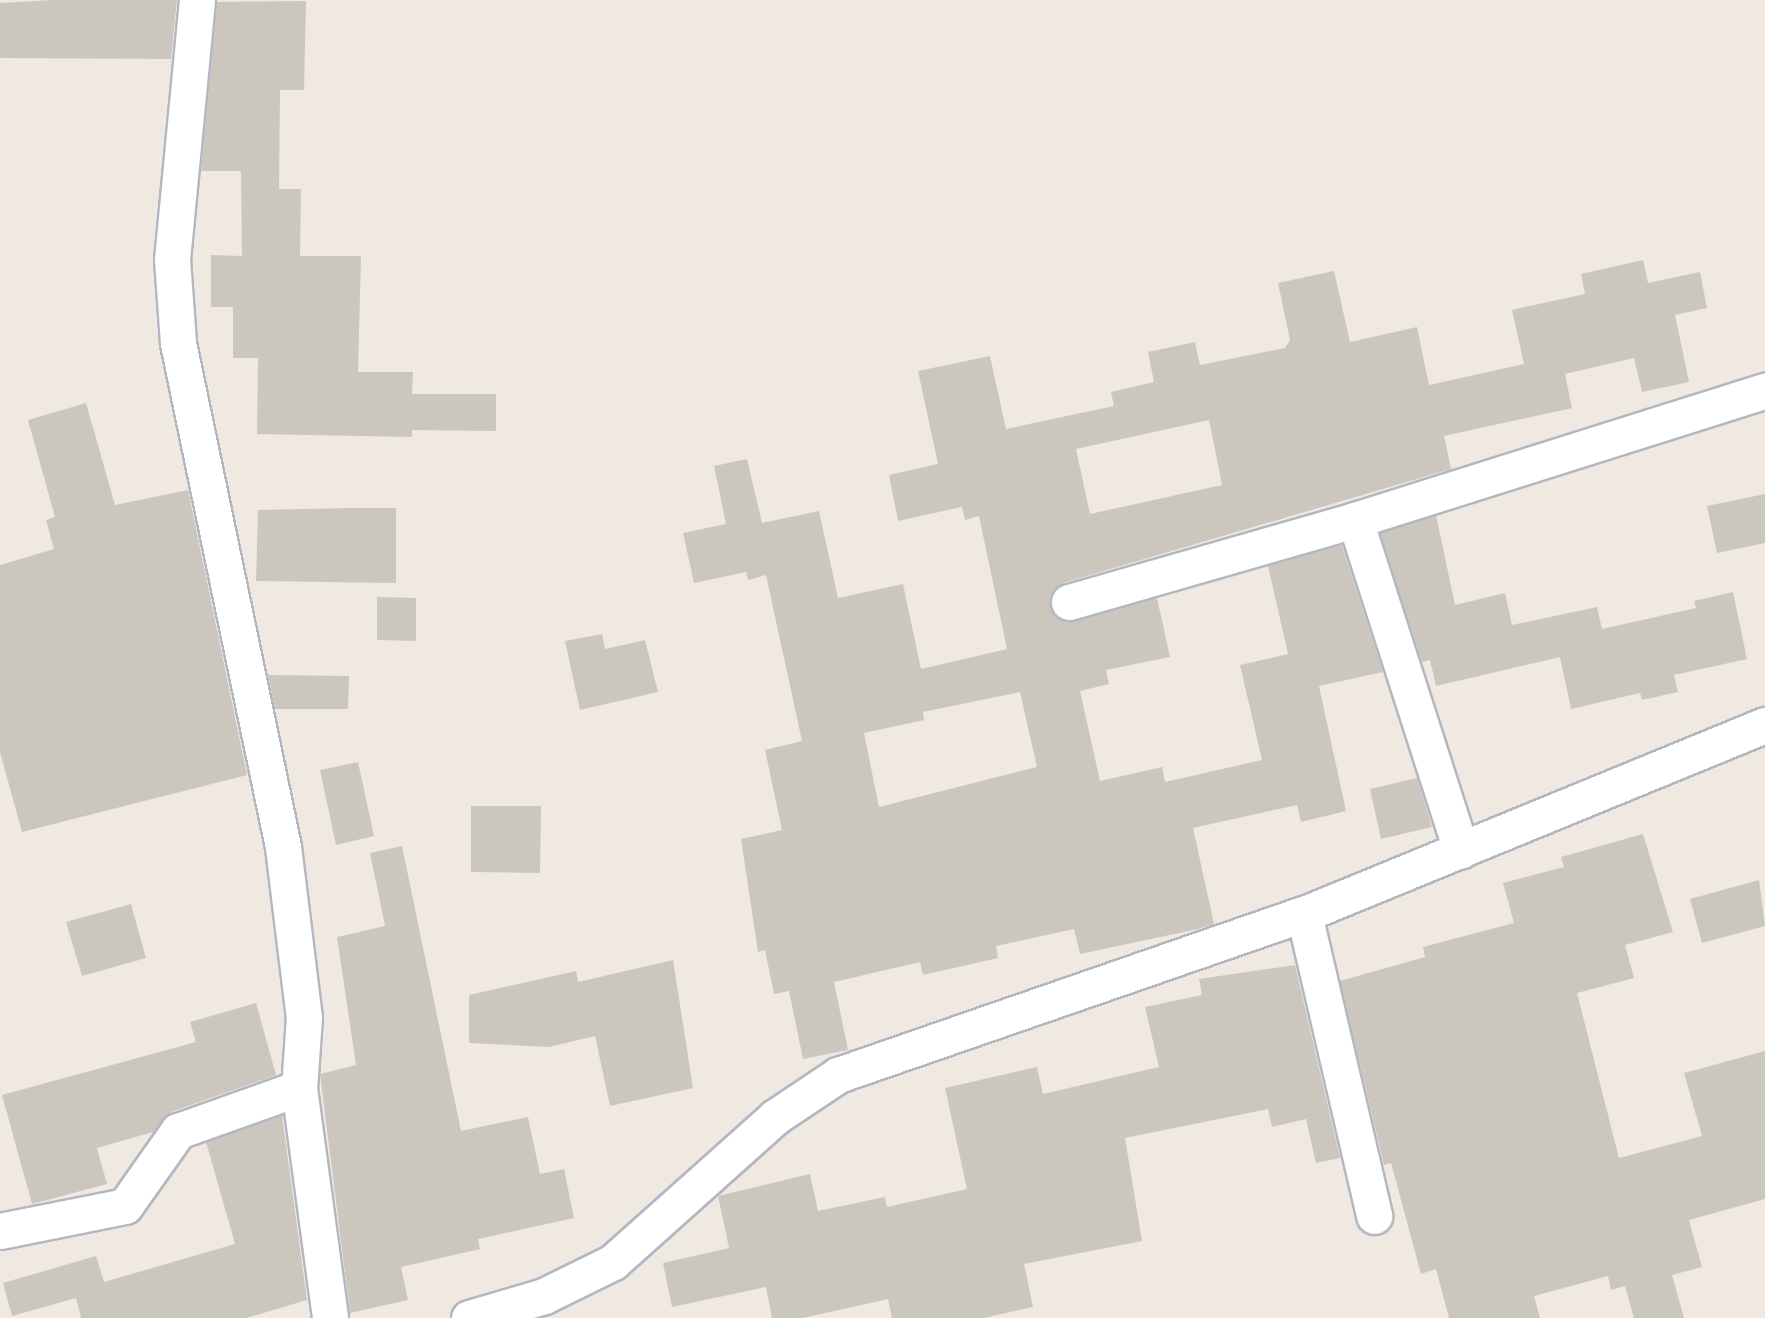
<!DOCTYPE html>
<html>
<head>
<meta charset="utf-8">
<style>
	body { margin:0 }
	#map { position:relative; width:1765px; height:1318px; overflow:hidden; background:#efe9e1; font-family:Arial,sans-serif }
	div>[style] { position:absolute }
	.building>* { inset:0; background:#cbc7bf }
	.roads { filter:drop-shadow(2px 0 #b4b7c1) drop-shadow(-2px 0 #b4b7c1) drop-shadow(0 2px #b4b7c1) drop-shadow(0 -2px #b4b7c1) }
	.street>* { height:35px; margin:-17.5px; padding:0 17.5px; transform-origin:17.5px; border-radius:17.5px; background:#fff }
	span { translate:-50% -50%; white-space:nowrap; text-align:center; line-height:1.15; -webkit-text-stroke:7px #fff; paint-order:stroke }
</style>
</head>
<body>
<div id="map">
	<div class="building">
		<div style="clip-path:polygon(53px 0,177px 0,171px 59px,0 58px,0 3px)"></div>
		<div style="clip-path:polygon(306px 1px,304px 90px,280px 90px,279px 189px,301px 189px,300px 256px,361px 256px,358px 372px,413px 372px,412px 394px,496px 394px,496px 431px,412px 430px,412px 437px,257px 434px,258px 358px,233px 358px,233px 307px,211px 307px,211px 255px,242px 256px,241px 171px,201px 171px,217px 2px)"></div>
		<div style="clip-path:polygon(evenodd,1643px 260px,1648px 283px,1700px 272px,1707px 308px,1675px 315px,1689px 382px,1642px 392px,1634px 358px,1565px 374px,1572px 408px,1444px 436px,1451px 469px,1063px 583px,1050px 596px,1055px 616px,1065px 622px,1157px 598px,1170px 657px,1106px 670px,1109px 684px,1080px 691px,1100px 781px,1162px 767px,1165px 782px,1262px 760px,1240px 665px,1288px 654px,1268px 566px,1342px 545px,1383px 672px,1319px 686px,1346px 811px,1301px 822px,1297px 805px,1193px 828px,1214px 924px,1198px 929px,1080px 954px,1074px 929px,996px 946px,998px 958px,923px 975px,920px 962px,834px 982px,848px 1050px,803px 1059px,789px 991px,774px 994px,765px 950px,758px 952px,741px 839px,782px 830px,765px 750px,802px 741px,766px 575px,748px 580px,746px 572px,694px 583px,683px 533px,726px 524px,714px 466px,747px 459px,762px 523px,819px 511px,838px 598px,903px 584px,921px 669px,1007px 649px,979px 516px,965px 520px,962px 507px,898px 521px,889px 475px,938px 464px,918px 371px,990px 356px,1006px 429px,1114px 406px,1111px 392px,1154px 382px,1148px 352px,1195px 342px,1200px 365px,1285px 348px,1290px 340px,1278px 283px,1334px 271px,1350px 342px,1417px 327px,1429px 385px,1524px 364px,1512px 310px,1585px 294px,1581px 274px,1643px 260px,1209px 420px,1222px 485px,1090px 514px,1076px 449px,1209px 420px,1643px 260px,1020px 692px,1037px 767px,879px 807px,864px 733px,924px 720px,923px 712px,1020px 692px)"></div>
		<div style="clip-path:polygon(86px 403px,115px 505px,188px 490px,247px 775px,22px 832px,0 752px,0 565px,54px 549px,46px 520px,55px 517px,28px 420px)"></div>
		<div style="clip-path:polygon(1765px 494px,1765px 543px,1717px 553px,1707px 506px)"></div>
		<div style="clip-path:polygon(350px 508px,396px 508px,396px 583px,256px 581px,258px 510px)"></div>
		<div style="clip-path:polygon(1436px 515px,1455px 605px,1505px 593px,1512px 625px,1597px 607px,1602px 629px,1696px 608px,1694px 601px,1733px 592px,1747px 659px,1674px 675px,1678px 692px,1642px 700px,1640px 693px,1571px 709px,1560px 657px,1436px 686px,1430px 660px,1422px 662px,1380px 533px)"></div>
		<div style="clip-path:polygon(377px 597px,416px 598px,416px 641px,377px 640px)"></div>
		<div style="clip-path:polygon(602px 634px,605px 649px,645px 640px,658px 692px,580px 710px,565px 641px)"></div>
		<div style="clip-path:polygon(268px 675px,349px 676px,348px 709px,275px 709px)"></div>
		<div style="clip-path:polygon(358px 762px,374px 836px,336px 845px,320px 770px)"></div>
		<div style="clip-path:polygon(1417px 778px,1432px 827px,1381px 839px,1370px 789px)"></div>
		<div style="clip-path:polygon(471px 806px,541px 806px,540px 873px,471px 872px)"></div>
		<div style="clip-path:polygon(1643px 834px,1673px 932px,1625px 945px,1634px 978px,1577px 993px,1619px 1158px,1702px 1136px,1684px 1073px,1765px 1051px,1765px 1199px,1689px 1220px,1702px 1267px,1672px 1275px,1684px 1318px,1634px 1318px,1625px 1286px,1611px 1290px,1608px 1276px,1534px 1296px,1540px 1318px,1449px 1318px,1436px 1269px,1421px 1274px,1391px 1163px,1384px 1165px,1340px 981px,1425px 957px,1423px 947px,1514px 923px,1503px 883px,1564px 867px,1561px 857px)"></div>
		<div style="clip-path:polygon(402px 846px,461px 1131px,528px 1117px,540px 1174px,564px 1169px,574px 1218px,478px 1239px,480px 1249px,401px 1267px,408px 1300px,350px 1313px,320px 1074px,356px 1065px,337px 937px,385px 926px,370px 853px)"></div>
		<div style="clip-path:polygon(1759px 880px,1765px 926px,1702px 943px,1690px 899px)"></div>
		<div style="clip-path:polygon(131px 904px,146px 958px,82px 976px,66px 922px)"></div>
		<div style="clip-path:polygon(673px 960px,693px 1088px,610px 1106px,595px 1036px,549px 1047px,469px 1043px,469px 995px,576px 971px,578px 982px)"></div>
		<div style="clip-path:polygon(1295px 965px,1340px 1158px,1316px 1163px,1306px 1119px,1272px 1127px,1268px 1109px,1125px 1138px,1142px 1241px,1024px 1264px,1033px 1307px,984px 1318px,892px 1318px,888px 1299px,803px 1318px,772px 1318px,766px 1287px,672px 1307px,663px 1263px,729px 1248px,718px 1196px,810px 1174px,818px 1211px,885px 1197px,887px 1207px,967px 1189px,945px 1088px,1037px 1067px,1043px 1094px,1159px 1067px,1145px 1007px,1202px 995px,1199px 979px)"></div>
		<div style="clip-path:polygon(256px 1003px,276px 1075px,171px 1112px,153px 1132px,97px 1148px,107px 1184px,32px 1204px,2px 1095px,196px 1042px,190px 1022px)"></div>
		<div style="clip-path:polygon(282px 1115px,307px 1300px,246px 1318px,81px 1318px,76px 1298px,12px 1316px,3px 1283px,96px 1256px,104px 1282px,235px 1244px,206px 1142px)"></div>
	</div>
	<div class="roads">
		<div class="street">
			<div style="left:197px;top:0;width:260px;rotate:95.5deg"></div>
			<div style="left:172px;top:259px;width:84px;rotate:85.9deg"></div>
			<div style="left:178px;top:343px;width:515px;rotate:78.23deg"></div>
			<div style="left:283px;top:847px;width:171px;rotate:83deg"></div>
			<div style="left:304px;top:1017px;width:71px;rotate:94deg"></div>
			<div style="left:299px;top:1088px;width:232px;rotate:82.3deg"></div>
			<div style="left:1355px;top:520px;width:430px;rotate:-17.5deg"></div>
			<div style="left:1069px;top:602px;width:298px;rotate:-16deg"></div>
			<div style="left:1355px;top:520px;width:347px;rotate:72.2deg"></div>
			<div style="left:1304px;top:914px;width:310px;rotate:76.9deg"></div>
			<div style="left:0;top:1231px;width:127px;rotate:-11.3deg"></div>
			<div style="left:125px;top:1206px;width:92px;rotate:-54.8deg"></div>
			<div style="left:178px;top:1131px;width:128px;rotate:-19.6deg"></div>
			<div style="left:469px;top:1318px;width:78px;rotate:-16.3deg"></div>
			<div style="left:544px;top:1296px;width:77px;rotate:-26.2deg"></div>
			<div style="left:613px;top:1262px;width:217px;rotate:-41.8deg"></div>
			<div style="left:775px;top:1117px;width:76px;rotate:-33.7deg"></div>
			<div style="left:838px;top:1075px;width:493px;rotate:-19.1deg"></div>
			<div style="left:1304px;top:914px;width:498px;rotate:-22.3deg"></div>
		</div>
	</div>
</div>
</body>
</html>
